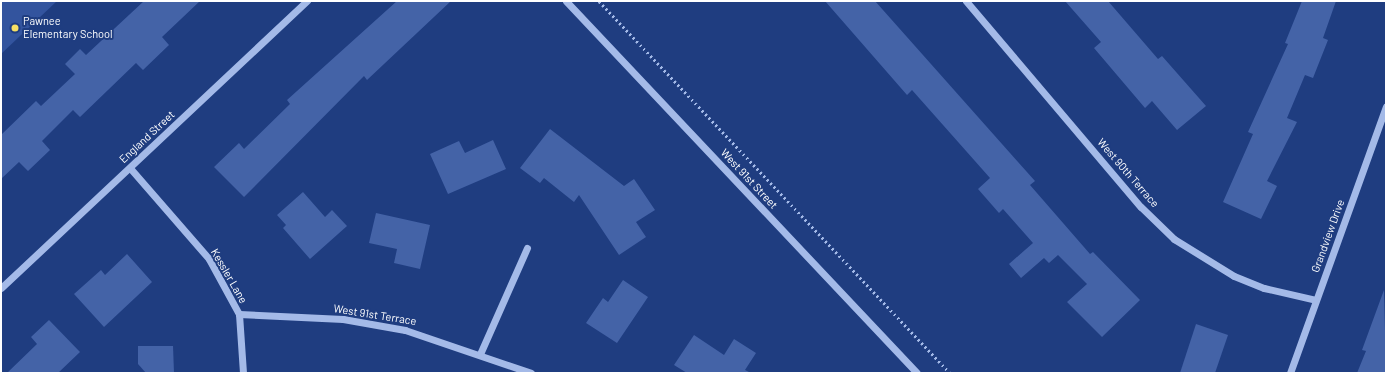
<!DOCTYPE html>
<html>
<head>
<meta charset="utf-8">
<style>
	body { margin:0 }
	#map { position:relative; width:1387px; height:374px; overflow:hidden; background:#1f3d80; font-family:Barlow,sans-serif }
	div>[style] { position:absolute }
	.green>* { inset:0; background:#33549e }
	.building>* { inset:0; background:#4463a7 }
	.path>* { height:2.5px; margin-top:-1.25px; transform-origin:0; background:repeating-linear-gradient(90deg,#a4bae8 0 2px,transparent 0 5px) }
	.minor>* { height:7px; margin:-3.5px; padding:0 3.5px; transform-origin:3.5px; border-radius:3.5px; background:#a4bae8 }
	.dots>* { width:11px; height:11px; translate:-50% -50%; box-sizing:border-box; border:2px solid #1f3d80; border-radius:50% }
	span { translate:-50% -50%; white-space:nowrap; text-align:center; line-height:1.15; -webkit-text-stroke:4px #1f3d80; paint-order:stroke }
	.poi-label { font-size:11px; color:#fff }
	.left { translate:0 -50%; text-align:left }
	.street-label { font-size:11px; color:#fff }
	.frame { position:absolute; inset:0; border:2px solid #fff; pointer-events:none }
</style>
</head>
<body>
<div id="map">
	<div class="green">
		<div style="clip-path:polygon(1px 1px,57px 1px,1px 54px)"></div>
	</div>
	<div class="building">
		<div style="clip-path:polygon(144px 1px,200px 1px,162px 37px,169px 45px,143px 70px,136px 63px,80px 117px,73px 110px,42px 141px,50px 150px,28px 171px,19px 162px,1px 179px,1px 135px,36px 101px,41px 106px,75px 74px,65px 64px,80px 49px,86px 55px)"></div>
		<div style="clip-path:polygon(397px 1px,451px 1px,367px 80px,364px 76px,244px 197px,214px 167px,239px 143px,244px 149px,290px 104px,287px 100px)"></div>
		<div style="clip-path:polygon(825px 1px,875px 1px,1035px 181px,1030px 185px,1090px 254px,1093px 252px,1140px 300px,1102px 337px,1067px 302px,1087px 284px,1058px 255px,1049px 263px,1044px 258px,1021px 278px,1009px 264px,1033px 243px,1003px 209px,999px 213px,978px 189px,990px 178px,912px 90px,907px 95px)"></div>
		<div style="clip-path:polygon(1065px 1px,1108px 1px,1158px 59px,1162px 56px,1206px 106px,1177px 130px,1152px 101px,1145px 108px,1094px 48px,1101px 42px)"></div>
		<div style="clip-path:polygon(1302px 1px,1336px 1px,1323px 38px,1328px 40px,1313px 78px,1305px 75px,1287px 118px,1297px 122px,1267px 181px,1277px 186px,1261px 219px,1223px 202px,1253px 134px,1248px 132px,1288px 44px,1285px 43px)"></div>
		<div style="clip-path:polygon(550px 129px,624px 186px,634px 179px,655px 210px,636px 222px,646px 237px,619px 255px,579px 195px,574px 202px,544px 178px,540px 183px,520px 168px)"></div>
		<div style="clip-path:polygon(493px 140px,506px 169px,448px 194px,430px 154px,459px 141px,465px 153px)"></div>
		<div style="clip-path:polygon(303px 192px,325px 217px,332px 210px,347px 226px,310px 259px,283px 228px,286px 225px,277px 215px)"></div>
		<div style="clip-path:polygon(376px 213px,430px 225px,420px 269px,394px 263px,397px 249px,369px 243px)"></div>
		<div style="clip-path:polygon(127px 254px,152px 282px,104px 327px,74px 294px,101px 270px,105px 275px)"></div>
		<div style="clip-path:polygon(623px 280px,648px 297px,617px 343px,586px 323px,603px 298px,608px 302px)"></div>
		<div style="clip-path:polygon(1384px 290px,1386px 373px,1357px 373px,1366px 351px,1362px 350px)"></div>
		<div style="clip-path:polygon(49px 320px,80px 352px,58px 373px,7px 373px,37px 344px,31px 337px)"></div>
		<div style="clip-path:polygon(1196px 324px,1228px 335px,1215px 373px,1180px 373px)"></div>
		<div style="clip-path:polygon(694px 335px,724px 355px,734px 339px,756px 353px,745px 370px,751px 373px,687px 373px,674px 365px)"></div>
		<div style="clip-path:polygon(138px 346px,173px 346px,174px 373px,146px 373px,138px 364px)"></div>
	</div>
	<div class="path">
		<div style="left:599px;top:1px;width:511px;rotate:46.66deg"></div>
	</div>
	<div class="minor">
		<div style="left:566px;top:1px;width:511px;rotate:46.66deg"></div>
		<div style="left:966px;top:1px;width:270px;rotate:49.7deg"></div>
		<div style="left:1141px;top:207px;width:46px;rotate:44.1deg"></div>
		<div style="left:1174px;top:239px;width:70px;rotate:31.7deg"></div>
		<div style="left:1234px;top:276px;width:32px;rotate:22deg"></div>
		<div style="left:1264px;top:288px;width:53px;rotate:13deg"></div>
		<div style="left:130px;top:168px;width:121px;rotate:49deg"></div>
		<div style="left:209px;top:259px;width:63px;rotate:61.4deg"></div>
		<div style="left:239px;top:314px;width:59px;rotate:86.1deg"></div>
		<div style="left:1px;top:288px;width:420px;rotate:-43.2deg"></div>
		<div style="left:239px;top:314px;width:104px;rotate:2.8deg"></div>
		<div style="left:343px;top:319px;width:63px;rotate:10.1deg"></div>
		<div style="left:405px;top:330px;width:133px;rotate:18.8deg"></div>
		<div style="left:480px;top:354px;width:116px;rotate:-66.1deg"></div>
		<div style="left:1290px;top:373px;width:283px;rotate:-70.2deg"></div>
	</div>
	<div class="dots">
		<div style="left:15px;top:28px;background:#f6df64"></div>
	</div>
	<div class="poi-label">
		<span class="left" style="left:23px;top:28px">Pawnee<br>Elementary School</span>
	</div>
	<div class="street-label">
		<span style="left:147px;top:137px;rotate:-43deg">England Street</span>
		<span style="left:1128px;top:173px;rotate:49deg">West 90th Terrace</span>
		<span style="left:749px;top:179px;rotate:47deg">West 91st Street</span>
		<span style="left:1328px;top:236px;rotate:-70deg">Grandview Drive</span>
		<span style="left:229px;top:276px;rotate:60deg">Kessler Lane</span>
		<span style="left:375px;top:315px;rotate:9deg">West 91st Terrace</span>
	</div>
	<div class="frame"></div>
</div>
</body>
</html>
